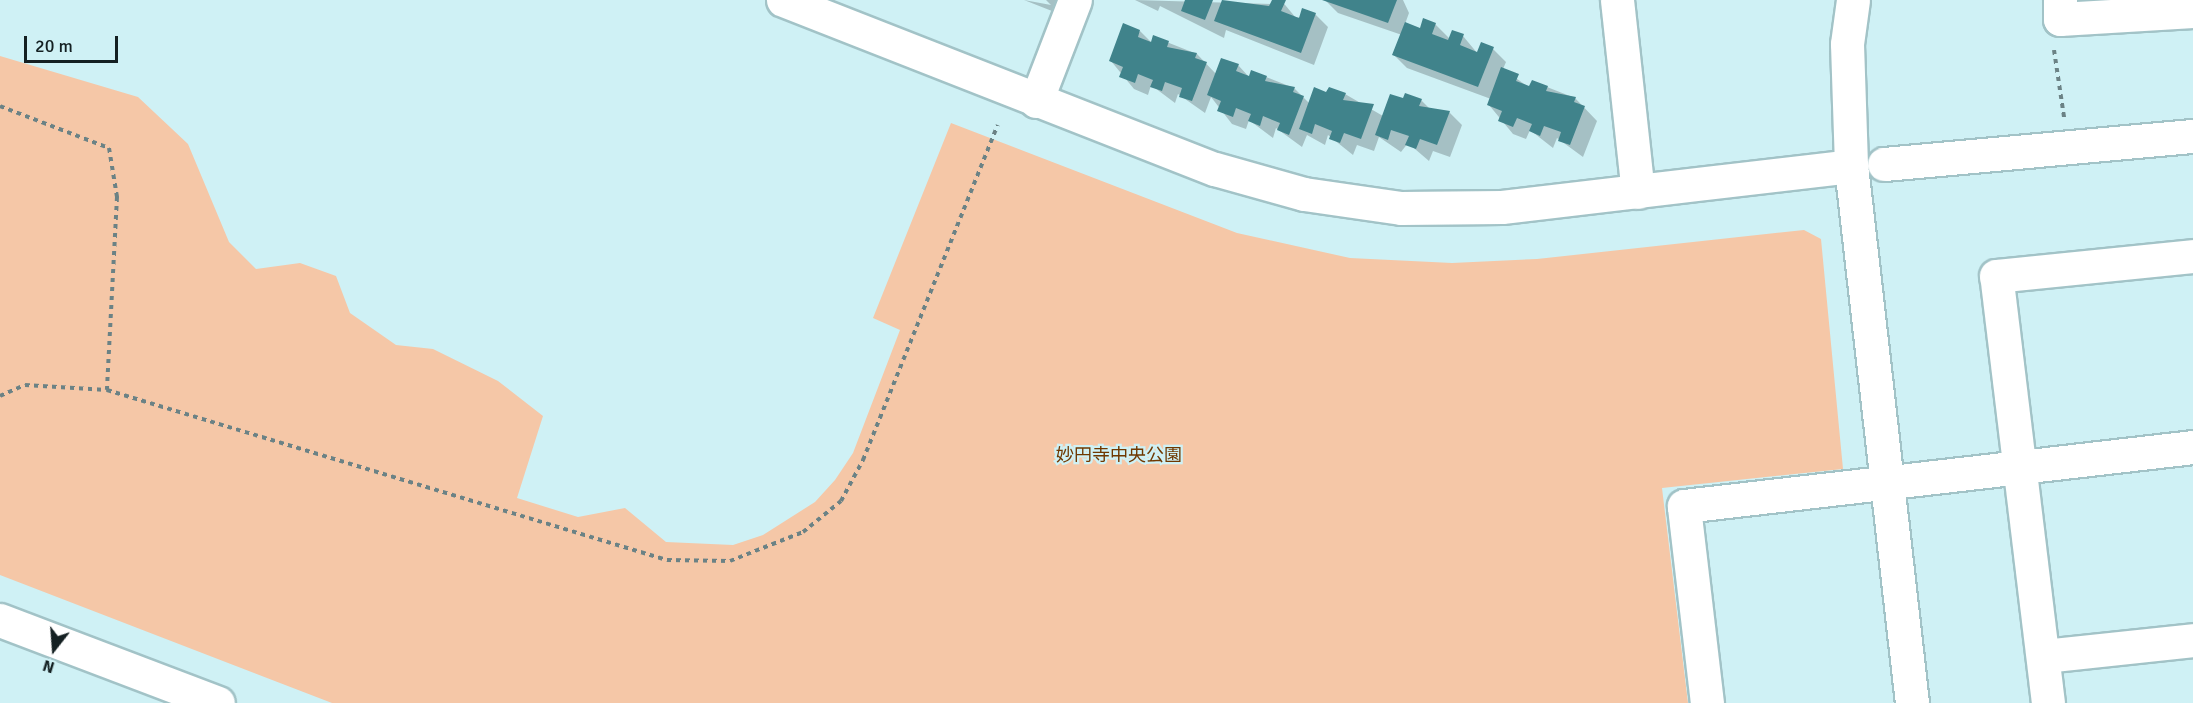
<!DOCTYPE html>
<html>
<head>
<meta charset="utf-8">
<style>
	body { margin:0 }
	#map { position:relative; width:2193px; height:703px; overflow:hidden; background:#cff1f5; font-family:Signika,"Noto Sans JP",sans-serif }
	div>[style] { position:absolute }
	.green>* { inset:0; background:#f5c7a7 }
	.shadow>* { inset:0; background:#0003 }
	.building>* { inset:0; background:#40838b }
	.path>* { height:4px; margin-top:-2px; transform-origin:0; background:repeating-linear-gradient(90deg,#6b8285 0 4.5px,transparent 0 9px) }
	.roads { filter:drop-shadow(2px 0 #a2c3c7) drop-shadow(-2px 0 #a2c3c7) drop-shadow(0 2px #a2c3c7) drop-shadow(0 -2px #a2c3c7) }
	.minor>* { height:33px; margin:-16.5px; padding:0 16.5px; transform-origin:16.5px; border-radius:16.5px; background:#fff }
	span { translate:-50% -50%; white-space:nowrap; text-align:center; line-height:1.15; -webkit-text-stroke:4.5px #cff1f5; paint-order:stroke }
	.park-label { font-size:18px; color:#6f3800 }
	.north { position:absolute; left:24px; top:619px; width:60px; height:60px; -webkit-text-stroke:4px #cff1f5; paint-order:stroke; rotate:197deg; font-size:16px; font-weight:700; line-height:24px; text-align:center; color:#142022 }
	.north::after { content:''; display:block; margin:auto; width:21px; height:27px; background:#142022; clip-path:polygon(50% 0,100% 100%,50% 72%,0 100%) }
	.scale { position:absolute; left:24px; top:36px; width:94px; height:27px; box-sizing:border-box; border:3px solid #142022; border-top:0; padding-left:8px; font-size:18px; line-height:21px; white-space:nowrap; color:#142022; -webkit-text-stroke:4px #cff1f5; paint-order:stroke }
</style>
</head>
<body>
<div id="map">
	<div class="green">
		<div style="clip-path:polygon(0 56px,138px 97px,188px 144px,229px 242px,256px 269px,300px 263px,336px 276px,350px 313px,396px 345px,433px 349px,498px 381px,543px 416px,517px 498px,578px 517px,625px 508px,666px 542px,733px 545px,763px 535px,815px 502px,835px 480px,853px 453px,900px 330px,873px 318px,951px 123px,1237px 233px,1350px 258px,1452px 263px,1537px 259px,1804px 230px,1821px 239px,1843px 469px,1662px 488px,1688px 703px,332px 703px,0 575px)"></div>
	</div>
	<div class="shadow">
		<div style="clip-path:polygon(1024px 0,1051px 5px,1046px 0,1060px 0,1057px 13px)"></div>
		<div style="clip-path:polygon(1135px 0,1272px 4px,1281px 0,1296px 18px,1315px 14px,1328px 27px,1314px 65px,1226px 30px,1224px 38px,1160px 6px,1158px 11px)"></div>
		<div style="clip-path:polygon(1325px 0,1403px 0,1409px 13px,1405px 24px,1421px 30px,1435px 24px,1450px 39px,1463px 36px,1478px 54px,1493px 49px,1506px 62px,1503px 69px,1530px 88px,1547px 87px,1575px 98px,1597px 121px,1583px 157px,1557px 138px,1553px 148px,1530px 130px,1526px 139px,1513px 134px,1489px 105px,1491px 99px,1407px 68px,1394px 55px,1402px 35px,1338px 13px)"></div>
		<div style="clip-path:polygon(1140px 31px,1152px 43px,1154px 37px,1197px 54px,1216px 74px,1238px 65px,1250px 78px,1266px 77px,1294px 88px,1310px 104px,1327px 94px,1345px 94px,1383px 116px,1403px 100px,1421px 100px,1430px 109px,1449px 112px,1462px 125px,1450px 157px,1433px 151px,1429px 161px,1408px 143px,1401px 152px,1379px 137px,1374px 151px,1357px 145px,1353px 155px,1328px 135px,1325px 145px,1307px 135px,1302px 147px,1276px 128px,1273px 138px,1249px 120px,1246px 129px,1232px 124px,1211px 97px,1205px 113px,1178px 94px,1175px 103px,1151px 85px,1148px 95px,1134px 89px,1111px 61px)"></div>
	</div>
	<div class="building">
		<div style="clip-path:polygon(1185px 0,1213px 0,1205px 20px,1181px 11px)"></div>
		<div style="clip-path:polygon(1222px 0,1269px 6px,1272px 0,1286px 0,1281px 11px,1299px 18px,1302px 8px,1316px 13px,1301px 53px,1214px 21px)"></div>
		<div style="clip-path:polygon(1322px 0,1397px 0,1388px 23px)"></div>
		<div style="clip-path:polygon(1423px 18px,1436px 23px,1432px 34px,1448px 40px,1452px 30px,1464px 34px,1460px 45px,1477px 52px,1481px 42px,1494px 47px,1478px 87px,1392px 55px,1405px 22px,1420px 28px)"></div>
		<div style="clip-path:polygon(1123px 23px,1140px 30px,1138px 37px,1151px 42px,1153px 35px,1169px 41px,1167px 47px,1197px 53px,1195px 58px,1207px 62px,1192px 101px,1179px 97px,1182px 88px,1165px 82px,1162px 91px,1150px 87px,1153px 80px,1138px 74px,1135px 83px,1119px 77px,1123px 67px,1109px 61px)"></div>
		<div style="clip-path:polygon(1221px 58px,1239px 64px,1236px 71px,1249px 76px,1251px 70px,1267px 76px,1265px 81px,1295px 87px,1293px 92px,1304px 96px,1289px 135px,1277px 130px,1280px 123px,1263px 116px,1260px 126px,1248px 121px,1251px 114px,1236px 108px,1233px 117px,1217px 111px,1221px 101px,1207px 95px)"></div>
		<div style="clip-path:polygon(1501px 67px,1519px 74px,1516px 81px,1529px 86px,1532px 80px,1548px 86px,1546px 91px,1576px 97px,1574px 102px,1585px 106px,1570px 145px,1558px 141px,1561px 132px,1544px 126px,1540px 136px,1529px 131px,1532px 124px,1517px 118px,1513px 127px,1498px 121px,1502px 111px,1487px 105px)"></div>
		<div style="clip-path:polygon(1314px 87px,1326px 92px,1329px 87px,1346px 93px,1343px 100px,1374px 104px,1361px 139px,1344px 133px,1340px 143px,1329px 139px,1332px 131px,1315px 124px,1312px 134px,1299px 129px)"></div>
		<div style="clip-path:polygon(1405px 93px,1422px 99px,1419px 106px,1450px 111px,1437px 145px,1420px 139px,1416px 149px,1405px 145px,1409px 136px,1391px 130px,1388px 140px,1375px 135px,1390px 94px,1403px 98px)"></div>
	</div>
	<div class="path">
		<div style="left:2054px;top:50px;width:68px;rotate:81.5deg"></div>
		<div style="left:0;top:106px;width:117px;rotate:21.1deg"></div>
		<div style="left:109px;top:148px;width:50px;rotate:80.7deg"></div>
		<div style="left:117px;top:197px;width:193px;rotate:93deg"></div>
		<div style="left:0;top:396px;width:27px;rotate:-24deg"></div>
		<div style="left:25px;top:385px;width:82px;rotate:3.5deg"></div>
		<div style="left:107px;top:390px;width:585px;rotate:16.89deg"></div>
		<div style="left:667px;top:560px;width:63px;rotate:0.9deg"></div>
		<div style="left:730px;top:561px;width:79px;rotate:-21.7deg"></div>
		<div style="left:803px;top:532px;width:49px;rotate:-39.2deg"></div>
		<div style="left:841px;top:501px;width:47px;rotate:-61.8deg"></div>
		<div style="left:863px;top:460px;width:361px;rotate:-68.1deg"></div>
	</div>
	<div class="roads">
		<div class="minor">
			<div style="left:783px;top:0;width:464px;rotate:21.4deg"></div>
			<div style="left:1215px;top:169px;width:92px;rotate:15.7deg"></div>
			<div style="left:1304px;top:194px;width:98px;rotate:8.2deg"></div>
			<div style="left:1401px;top:208px;width:101px;rotate:-0.6deg"></div>
			<div style="left:1502px;top:207px;width:351px;rotate:-6.7deg"></div>
			<div style="left:1617px;top:0;width:193px;rotate:83.8deg"></div>
			<div style="left:1853px;top:0;width:44px;rotate:97.8deg"></div>
			<div style="left:1847px;top:44px;width:122px;rotate:88.1deg"></div>
			<div style="left:1851px;top:166px;width:540px;rotate:83.52deg"></div>
			<div style="left:2060px;top:0;width:19px;rotate:90deg"></div>
			<div style="left:2060px;top:19px;width:133px;rotate:-3.4deg"></div>
			<div style="left:1036px;top:101px;width:108px;rotate:-68.9deg"></div>
			<div style="left:1884px;top:164px;width:310px;rotate:-5.2deg"></div>
			<div style="left:0;top:620px;width:233px;rotate:20.8deg"></div>
			<div style="left:2044px;top:656px;width:150px;rotate:-6.1deg"></div>
			<div style="left:1707px;top:703px;width:198px;rotate:-96.7deg"></div>
			<div style="left:1684px;top:506px;width:512px;rotate:-6.61deg"></div>
			<div style="left:2048px;top:703px;width:430px;rotate:-96.9deg"></div>
			<div style="left:1996px;top:276px;width:198px;rotate:-5.8deg"></div>
		</div>
	</div>
	<div class="park-label">
		<span style="left:1119px;top:455px">妙円寺中央公園</span>
	</div>
	<div class="north">N</div>
	<div class="scale">20 m</div>
</div>
</body>
</html>
